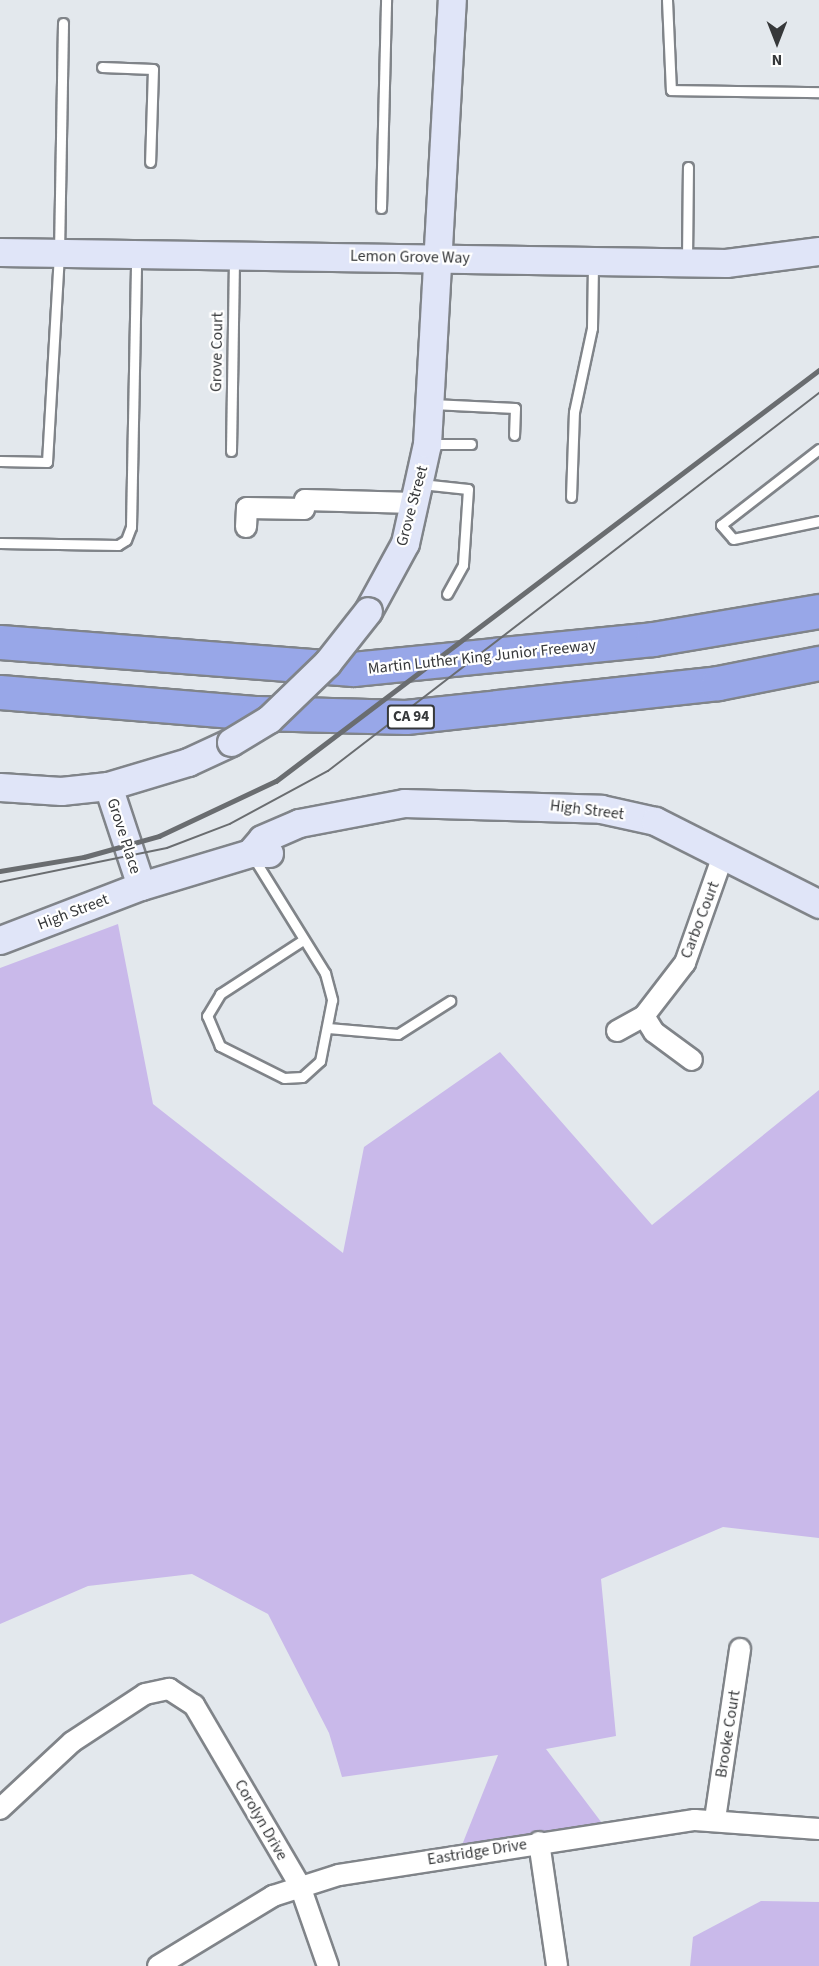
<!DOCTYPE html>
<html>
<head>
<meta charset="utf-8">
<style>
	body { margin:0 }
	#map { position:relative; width:819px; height:1966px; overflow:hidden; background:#e3e8ed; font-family:"Source Sans 3",sans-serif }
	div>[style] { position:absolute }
	.green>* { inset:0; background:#c9b9ea }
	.roads { filter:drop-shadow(2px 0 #808489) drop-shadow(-2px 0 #808489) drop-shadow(0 2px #808489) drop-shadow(0 -2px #808489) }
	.lane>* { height:9px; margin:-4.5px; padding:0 4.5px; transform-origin:4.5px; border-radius:4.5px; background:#fff }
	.street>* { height:20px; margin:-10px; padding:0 10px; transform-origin:10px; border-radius:10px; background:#fff }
	.secondary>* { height:27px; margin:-13.5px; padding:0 13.5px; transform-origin:13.5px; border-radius:13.5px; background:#e0e5f8 }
	.highway>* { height:33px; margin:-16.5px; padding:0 16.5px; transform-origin:16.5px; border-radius:16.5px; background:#98a7e8 }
	.tram>* { height:1.5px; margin:-0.75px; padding:0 0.75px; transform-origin:0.75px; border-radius:0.75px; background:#6a6d70 }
	.rail>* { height:4.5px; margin:-2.25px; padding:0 2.25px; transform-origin:2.25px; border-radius:2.25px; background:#6a6d70 }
	.bridges { filter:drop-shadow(2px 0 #808489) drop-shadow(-2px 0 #808489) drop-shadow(0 2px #808489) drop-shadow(0 -2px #808489) }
	.secondary-bridge>* { height:27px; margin:-13.5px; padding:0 13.5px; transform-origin:13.5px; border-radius:13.5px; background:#e0e5f8 }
	span { translate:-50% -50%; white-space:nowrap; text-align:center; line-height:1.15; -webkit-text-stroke:4.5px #fff; paint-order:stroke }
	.shield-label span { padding:2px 4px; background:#fff; border:2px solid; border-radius:4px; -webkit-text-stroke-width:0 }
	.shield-label { font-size:15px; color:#36383a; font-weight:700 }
	.street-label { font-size:16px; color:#36383a }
	.north { position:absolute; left:747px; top:12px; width:60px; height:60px; -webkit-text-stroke:4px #fff; paint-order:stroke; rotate:180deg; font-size:16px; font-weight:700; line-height:24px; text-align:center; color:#36383a }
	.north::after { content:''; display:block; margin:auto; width:21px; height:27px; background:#36383a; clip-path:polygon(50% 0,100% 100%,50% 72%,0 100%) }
</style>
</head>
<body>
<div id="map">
	<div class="green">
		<div style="clip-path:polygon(118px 924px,153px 1104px,343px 1253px,364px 1147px,500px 1052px,652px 1225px,819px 1090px,819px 1538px,723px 1527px,601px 1579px,616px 1736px,546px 1749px,608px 1831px,458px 1855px,498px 1755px,342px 1777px,329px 1733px,268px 1614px,192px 1574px,88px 1586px,0 1624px,0 968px)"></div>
		<div style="clip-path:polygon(761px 1901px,819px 1902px,819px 1966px,690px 1966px,693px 1937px)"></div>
	</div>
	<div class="roads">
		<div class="lane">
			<div style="left:667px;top:0;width:90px;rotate:87.5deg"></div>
			<div style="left:671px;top:90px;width:148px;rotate:0.8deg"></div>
			<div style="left:102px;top:67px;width:51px;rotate:2.2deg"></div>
			<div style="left:153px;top:69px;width:93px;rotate:91.8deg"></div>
			<div style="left:381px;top:208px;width:208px;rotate:-88.6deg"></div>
			<div style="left:687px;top:260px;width:93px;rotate:-89.4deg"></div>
			<div style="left:432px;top:404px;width:83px;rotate:2.8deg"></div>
			<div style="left:515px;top:408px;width:27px;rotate:92deg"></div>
			<div style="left:430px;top:444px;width:41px"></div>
			<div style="left:819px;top:449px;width:124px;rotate:142.2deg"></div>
			<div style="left:721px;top:525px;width:18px;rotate:49deg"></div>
			<div style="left:733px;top:539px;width:88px;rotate:-11.8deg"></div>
			<div style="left:231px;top:451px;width:195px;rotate:-89.1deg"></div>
			<div style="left:0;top:461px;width:47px;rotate:1.2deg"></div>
			<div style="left:47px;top:462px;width:209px;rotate:-86.7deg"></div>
			<div style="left:59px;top:253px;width:230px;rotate:-89deg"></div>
			<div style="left:421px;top:484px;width:47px;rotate:6.1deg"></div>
			<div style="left:468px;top:489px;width:76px;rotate:93.8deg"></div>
			<div style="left:463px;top:565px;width:33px;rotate:119deg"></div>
			<div style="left:571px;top:497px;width:85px;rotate:-88deg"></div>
			<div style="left:574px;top:412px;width:86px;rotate:-77.9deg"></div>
			<div style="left:592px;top:328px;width:65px;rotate:-89.1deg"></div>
			<div style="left:0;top:543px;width:118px;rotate:1deg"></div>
			<div style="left:118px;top:545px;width:9px;rotate:-32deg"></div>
			<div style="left:126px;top:540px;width:14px;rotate:-69deg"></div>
			<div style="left:131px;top:527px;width:272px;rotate:-88.9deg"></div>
			<div style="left:253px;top:857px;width:137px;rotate:58.2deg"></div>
			<div style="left:325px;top:973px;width:28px;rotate:75deg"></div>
			<div style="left:332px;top:1000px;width:62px;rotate:101.1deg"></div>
			<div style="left:320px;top:1061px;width:24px;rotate:138deg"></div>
			<div style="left:302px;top:1077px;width:18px;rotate:177deg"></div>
			<div style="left:284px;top:1078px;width:72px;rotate:-153.4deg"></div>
			<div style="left:220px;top:1046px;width:33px;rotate:-113deg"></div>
			<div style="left:207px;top:1016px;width:26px;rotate:-59deg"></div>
			<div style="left:220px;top:994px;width:99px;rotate:-33deg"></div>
			<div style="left:328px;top:1028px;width:70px;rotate:4.9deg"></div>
			<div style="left:398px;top:1034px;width:62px;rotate:-32.4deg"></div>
		</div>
		<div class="street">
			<div style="left:246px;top:527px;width:19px;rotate:-87deg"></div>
			<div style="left:247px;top:508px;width:57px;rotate:1deg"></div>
			<div style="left:304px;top:509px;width:9px;rotate:-84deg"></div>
			<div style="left:305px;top:500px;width:109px;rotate:1.6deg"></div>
			<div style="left:644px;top:1016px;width:19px;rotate:58deg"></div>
			<div style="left:654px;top:1032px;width:47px;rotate:36.4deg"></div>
			<div style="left:617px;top:1031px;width:31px;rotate:-29deg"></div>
			<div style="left:644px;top:1016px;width:67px;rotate:-52.3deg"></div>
			<div style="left:685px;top:963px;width:117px;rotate:-70.5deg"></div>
			<div style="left:0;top:1809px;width:98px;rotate:-42.9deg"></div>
			<div style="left:72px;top:1742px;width:87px;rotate:-33.3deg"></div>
			<div style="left:145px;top:1694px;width:25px;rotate:-12deg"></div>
			<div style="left:169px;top:1689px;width:30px;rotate:33deg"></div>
			<div style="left:194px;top:1705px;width:210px;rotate:59.6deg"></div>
			<div style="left:300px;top:1886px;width:85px;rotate:70.7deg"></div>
			<div style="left:715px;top:1819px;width:172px;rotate:-81.6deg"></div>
			<div style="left:539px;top:1842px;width:125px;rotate:81.7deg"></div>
			<div style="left:158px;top:1966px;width:135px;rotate:-31.3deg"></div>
			<div style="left:273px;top:1896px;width:69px;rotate:-17.7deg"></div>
			<div style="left:339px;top:1875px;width:360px;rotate:-8.8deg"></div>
			<div style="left:695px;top:1820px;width:124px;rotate:4.2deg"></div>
		</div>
		<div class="secondary">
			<div style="left:0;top:252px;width:726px;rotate:0.87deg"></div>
			<div style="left:726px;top:263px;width:94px;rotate:-7.4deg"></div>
			<div style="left:368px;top:611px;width:77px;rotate:-61.4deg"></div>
			<div style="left:405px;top:543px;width:101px;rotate:-77.5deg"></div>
			<div style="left:427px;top:444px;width:445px;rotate:-86.8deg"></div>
			<div style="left:108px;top:786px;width:105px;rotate:71.7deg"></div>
			<div style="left:0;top:787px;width:61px;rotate:3.8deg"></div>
			<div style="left:61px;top:791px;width:47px;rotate:-6.1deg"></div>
			<div style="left:108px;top:786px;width:84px;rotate:-16.7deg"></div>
			<div style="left:188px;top:762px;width:47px;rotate:-24.9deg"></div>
			<div style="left:250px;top:853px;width:18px;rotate:-49deg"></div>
			<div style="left:262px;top:839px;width:40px;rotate:-23.4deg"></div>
			<div style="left:299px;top:823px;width:107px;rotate:-10.8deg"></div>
			<div style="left:404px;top:803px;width:197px;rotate:1.7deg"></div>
			<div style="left:601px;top:809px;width:55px;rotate:12.5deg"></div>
			<div style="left:655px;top:821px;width:184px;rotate:26.8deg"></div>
			<div style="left:0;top:940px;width:151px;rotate:-21deg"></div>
			<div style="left:141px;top:886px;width:114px;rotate:-16.8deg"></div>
			<div style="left:250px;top:853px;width:19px"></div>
		</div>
		<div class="highway">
			<div style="left:0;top:642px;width:354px;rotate:4.4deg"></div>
			<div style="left:353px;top:669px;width:301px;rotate:-5.7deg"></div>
			<div style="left:653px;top:639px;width:168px;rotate:-9.6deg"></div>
			<div style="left:0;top:692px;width:258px;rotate:4.7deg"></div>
			<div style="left:257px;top:713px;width:149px;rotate:1.5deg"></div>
			<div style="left:406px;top:717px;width:314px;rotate:-6.2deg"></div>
			<div style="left:718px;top:683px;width:103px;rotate:-11.2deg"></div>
		</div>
	</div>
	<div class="tram">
		<div style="left:0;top:882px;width:170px;rotate:-11.5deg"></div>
		<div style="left:167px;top:848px;width:67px;rotate:-20.9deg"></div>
		<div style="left:230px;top:824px;width:111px;rotate:-28.4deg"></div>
		<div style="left:328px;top:771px;width:620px;rotate:-37.59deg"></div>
	</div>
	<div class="rail">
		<div style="left:0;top:871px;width:85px;rotate:-9.5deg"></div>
		<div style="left:84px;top:857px;width:78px;rotate:-15.6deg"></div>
		<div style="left:159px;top:836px;width:129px;rotate:-25.2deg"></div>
		<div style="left:276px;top:781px;width:681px;rotate:-37.12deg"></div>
	</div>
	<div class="bridges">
		<div class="secondary-bridge">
			<div style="left:231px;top:742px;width:44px;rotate:-31.2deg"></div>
			<div style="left:269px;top:719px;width:81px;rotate:-44deg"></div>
			<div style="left:327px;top:663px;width:66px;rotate:-51.7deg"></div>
		</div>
	</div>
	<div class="shield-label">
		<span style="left:411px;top:717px">CA 94</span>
	</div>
	<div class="street-label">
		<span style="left:410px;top:257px;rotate:1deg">Lemon Grove Way</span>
		<span style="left:217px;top:352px;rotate:-89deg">Grove Court</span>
		<span style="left:412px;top:506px;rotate:-75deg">Grove Street</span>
		<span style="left:482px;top:657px;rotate:-6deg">Martin Luther King Junior Freeway</span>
		<span style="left:587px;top:810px;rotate:7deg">High Street</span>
		<span style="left:124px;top:836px;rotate:72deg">Grove Place</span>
		<span style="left:73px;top:912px;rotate:-21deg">High Street</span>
		<span style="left:700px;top:920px;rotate:-69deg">Carbo Court</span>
		<span style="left:728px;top:1734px;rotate:-81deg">Brooke Court</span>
		<span style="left:261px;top:1820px;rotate:60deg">Corolyn Drive</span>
		<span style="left:477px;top:1852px;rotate:-9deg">Eastridge Drive</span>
	</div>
	<div class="north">N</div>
</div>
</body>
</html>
